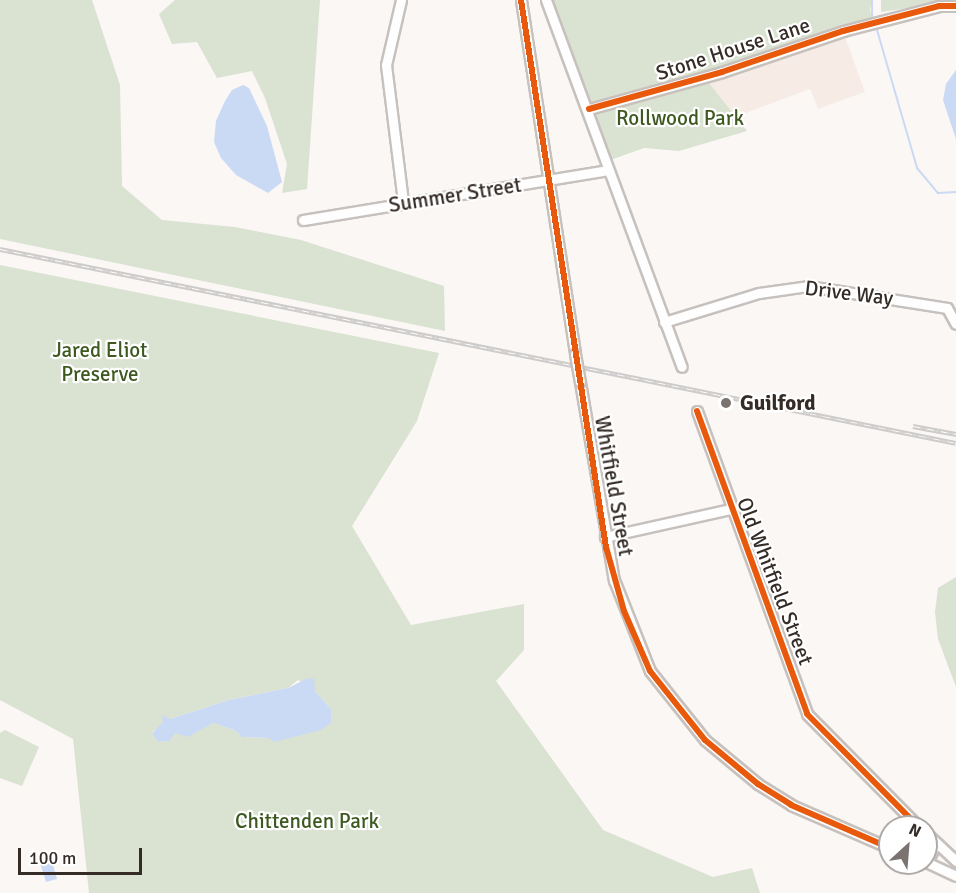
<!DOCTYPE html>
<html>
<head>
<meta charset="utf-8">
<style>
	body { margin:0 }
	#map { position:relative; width:956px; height:893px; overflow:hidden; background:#faf7f5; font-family:Signika,sans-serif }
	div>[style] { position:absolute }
	.education>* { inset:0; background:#f7ece5 }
	.green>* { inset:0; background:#dae2d1 }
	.water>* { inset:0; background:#cadaf4 }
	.stream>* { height:2px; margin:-1px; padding:0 1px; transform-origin:1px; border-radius:1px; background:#cadaf4 }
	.roads { filter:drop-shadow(2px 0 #c7c1be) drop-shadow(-2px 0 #c7c1be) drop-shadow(0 2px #c7c1be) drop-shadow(0 -2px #c7c1be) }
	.minor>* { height:9px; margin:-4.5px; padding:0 4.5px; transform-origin:4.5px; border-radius:4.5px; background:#fefefe }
	.rail>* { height:4.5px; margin-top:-2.25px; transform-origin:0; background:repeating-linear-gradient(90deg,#fff 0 7px,#cdcccb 0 14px); box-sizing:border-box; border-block:2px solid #cdcccb }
	.bridges { filter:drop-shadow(2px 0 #c7c1be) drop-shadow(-2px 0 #c7c1be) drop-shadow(0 2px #c7c1be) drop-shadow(0 -2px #c7c1be) }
	.minor-bridge>* { height:9px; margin:-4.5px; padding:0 4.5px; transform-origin:4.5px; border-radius:4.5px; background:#fefefe }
	.cycleway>* { height:6px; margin:-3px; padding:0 3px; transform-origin:3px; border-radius:3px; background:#e8590c }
	.dots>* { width:16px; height:16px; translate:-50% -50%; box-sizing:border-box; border:3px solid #fff; border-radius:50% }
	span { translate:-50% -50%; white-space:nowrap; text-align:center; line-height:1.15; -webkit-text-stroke:4.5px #fff; paint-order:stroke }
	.street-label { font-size:21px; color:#352c27 }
	.park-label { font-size:21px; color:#3d5920 }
	.poi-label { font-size:21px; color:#352c27; font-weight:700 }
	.left { translate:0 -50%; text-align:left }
	.north { position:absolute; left:878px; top:815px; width:60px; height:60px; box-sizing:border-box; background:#fff; border:2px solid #aeaba9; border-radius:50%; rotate:26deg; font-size:16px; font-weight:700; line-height:24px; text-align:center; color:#352c27 }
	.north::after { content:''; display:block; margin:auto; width:21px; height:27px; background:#7a736f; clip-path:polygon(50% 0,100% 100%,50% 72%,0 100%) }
	.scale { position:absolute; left:18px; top:848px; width:124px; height:27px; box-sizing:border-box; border:3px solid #352c27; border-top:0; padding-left:8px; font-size:18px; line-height:21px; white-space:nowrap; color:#352c27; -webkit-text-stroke:4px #fff; paint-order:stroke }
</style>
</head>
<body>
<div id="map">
	<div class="education">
		<div style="clip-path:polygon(843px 31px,865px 92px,818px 109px,810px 89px,735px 117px,704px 77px)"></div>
	</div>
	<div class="green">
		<div style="clip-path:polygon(0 0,92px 0,120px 85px,122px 186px,162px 220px,235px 227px,301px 240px,444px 286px,445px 331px,0 239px)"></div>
		<div style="clip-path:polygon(175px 0,320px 0,307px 189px,282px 193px,287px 164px,265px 98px,252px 71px,217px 78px,197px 42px,172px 44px,159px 14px)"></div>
		<div style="clip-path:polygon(552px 0,872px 0,870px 10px,874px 23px,705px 78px,747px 131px,679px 151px,644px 148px,605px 162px)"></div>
		<div style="clip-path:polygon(881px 0,956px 0,956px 1px,881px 12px)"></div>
		<div style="clip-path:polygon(evenodd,0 265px,439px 353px,417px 421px,352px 526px,411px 625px,524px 604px,524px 650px,496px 681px,603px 830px,713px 877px,752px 868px,760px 893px,89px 893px,73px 739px,0 700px,0 265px,298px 680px,315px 691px,331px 709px,270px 738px,242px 737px,234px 730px,213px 723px,188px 736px,175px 733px,169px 741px,158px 742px,152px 732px,170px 719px,229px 700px,288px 688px,298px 680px)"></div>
		<div style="clip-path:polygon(956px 577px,956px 687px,938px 639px,935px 612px,938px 588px)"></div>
		<div style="clip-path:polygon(5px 730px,39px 747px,22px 786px,0 778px,0 733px)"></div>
	</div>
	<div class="water">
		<div style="clip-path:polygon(956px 70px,956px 139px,943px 100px,946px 84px)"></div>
		<div style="clip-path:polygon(243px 85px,249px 88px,267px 126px,282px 182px,268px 193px,236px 175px,221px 158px,214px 142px,216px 121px,225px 101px,232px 90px)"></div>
		<div style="clip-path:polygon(308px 678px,314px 679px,315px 691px,331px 709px,331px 723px,321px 730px,274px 742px,269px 738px,242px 737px,234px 730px,213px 723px,188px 737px,175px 733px,170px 741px,158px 742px,152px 733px,163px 722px,162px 715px,170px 719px,229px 700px,288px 688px)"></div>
		<div style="clip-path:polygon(51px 857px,57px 879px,46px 882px,39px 860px)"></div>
	</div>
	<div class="stream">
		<div style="left:872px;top:0;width:17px;rotate:90deg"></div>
		<div style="left:877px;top:30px;width:144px;rotate:73.8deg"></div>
		<div style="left:917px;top:168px;width:33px;rotate:50deg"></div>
		<div style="left:938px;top:193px;width:18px;rotate:-3deg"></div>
	</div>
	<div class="roads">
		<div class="minor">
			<div style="left:401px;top:0;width:67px;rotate:103deg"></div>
			<div style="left:386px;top:65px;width:138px;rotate:82.9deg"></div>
			<div style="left:521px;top:0;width:358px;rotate:81.3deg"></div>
			<div style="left:546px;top:0;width:391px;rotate:69.7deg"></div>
			<div style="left:589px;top:109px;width:138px;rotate:-15.5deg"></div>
			<div style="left:722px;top:72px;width:128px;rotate:-18.7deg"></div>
			<div style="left:843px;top:31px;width:99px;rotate:-14.6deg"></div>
			<div style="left:939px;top:6px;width:17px"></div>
			<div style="left:303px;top:220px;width:308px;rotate:-9.3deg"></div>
			<div style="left:664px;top:322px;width:99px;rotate:-17deg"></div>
			<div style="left:759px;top:293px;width:49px;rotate:-8.1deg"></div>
			<div style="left:808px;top:286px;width:141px;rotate:9deg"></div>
			<div style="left:947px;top:308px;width:18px;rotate:61deg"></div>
			<div style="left:580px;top:382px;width:201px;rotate:80.3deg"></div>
			<div style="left:614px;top:580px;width:98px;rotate:68.4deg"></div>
			<div style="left:650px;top:671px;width:88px;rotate:51.4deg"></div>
			<div style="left:705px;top:740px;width:69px;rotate:39.7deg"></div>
			<div style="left:758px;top:784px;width:39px;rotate:32deg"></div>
			<div style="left:791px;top:805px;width:108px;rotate:23.5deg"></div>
			<div style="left:697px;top:411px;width:322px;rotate:70deg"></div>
			<div style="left:807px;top:714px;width:159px;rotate:45.3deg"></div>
			<div style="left:605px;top:537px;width:128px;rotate:-12.6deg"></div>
			<div style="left:926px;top:833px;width:41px;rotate:43deg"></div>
			<div style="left:926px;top:862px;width:33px;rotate:25deg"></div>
			<div style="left:927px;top:863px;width:22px;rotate:-66deg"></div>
		</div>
	</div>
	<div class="rail">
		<div style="left:0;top:249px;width:975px;rotate:11.47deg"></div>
		<div style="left:913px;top:426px;width:44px;rotate:10.5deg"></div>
	</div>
	<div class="bridges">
		<div class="minor-bridge">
			<div style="left:575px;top:354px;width:28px;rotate:80deg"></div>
		</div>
	</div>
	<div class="cycleway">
		<div style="left:521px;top:0;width:554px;rotate:81.17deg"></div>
		<div style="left:606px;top:547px;width:66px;rotate:74.3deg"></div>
		<div style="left:624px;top:611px;width:65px;rotate:66.6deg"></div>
		<div style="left:650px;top:671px;width:88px;rotate:51.4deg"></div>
		<div style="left:705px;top:740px;width:69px;rotate:39.7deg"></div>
		<div style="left:758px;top:784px;width:39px;rotate:32deg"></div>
		<div style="left:791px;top:805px;width:108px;rotate:23.5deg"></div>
		<div style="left:589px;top:109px;width:138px;rotate:-15.5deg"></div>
		<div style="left:722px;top:72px;width:128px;rotate:-18.7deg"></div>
		<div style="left:843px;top:31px;width:99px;rotate:-14.6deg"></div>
		<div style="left:939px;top:6px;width:17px"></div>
		<div style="left:697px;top:411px;width:322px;rotate:70deg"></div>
		<div style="left:807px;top:714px;width:159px;rotate:45.3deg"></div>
	</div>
	<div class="dots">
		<div style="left:726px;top:403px;background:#7a736f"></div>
	</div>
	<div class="street-label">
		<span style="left:733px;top:49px;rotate:-18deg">Stone House Lane</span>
		<span style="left:455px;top:195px;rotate:-9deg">Summer Street</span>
		<span style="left:849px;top:293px;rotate:7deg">Drive Way</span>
		<span style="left:614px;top:486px;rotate:80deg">Whitfield Street</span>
		<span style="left:775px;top:581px;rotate:69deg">Old Whitfield Street</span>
	</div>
	<div class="park-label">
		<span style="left:680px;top:118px">Rollwood Park</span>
		<span style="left:100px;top:362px">Jared Eliot<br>Preserve</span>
		<span style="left:307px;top:821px">Chittenden Park</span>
	</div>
	<div class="poi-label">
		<span class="left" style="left:740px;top:403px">Guilford</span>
	</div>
	<div class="north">N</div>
	<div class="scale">100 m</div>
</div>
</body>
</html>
